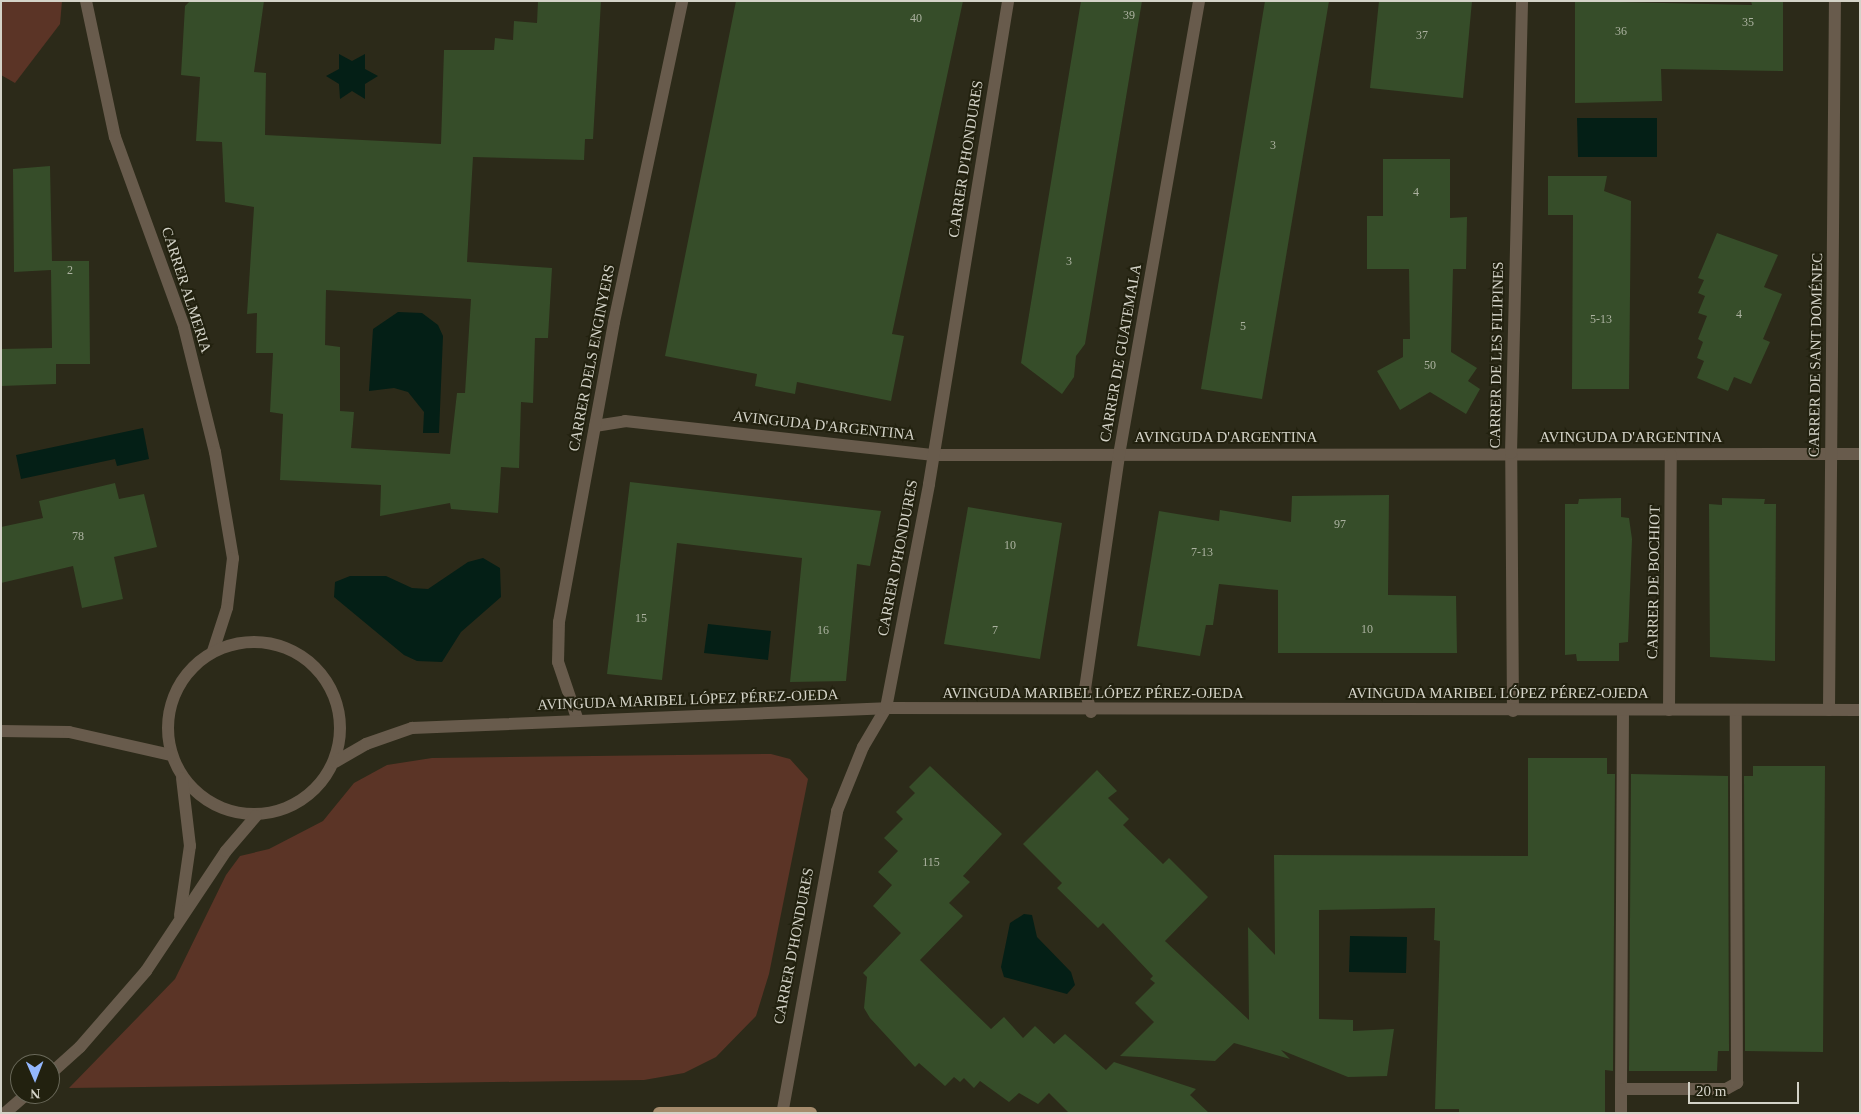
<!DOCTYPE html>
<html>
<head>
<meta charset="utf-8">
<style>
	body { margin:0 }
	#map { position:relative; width:1861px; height:1114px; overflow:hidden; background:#2c2a19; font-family:"Times New Roman",serif }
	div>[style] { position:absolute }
	.green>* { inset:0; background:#5b3426 }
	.water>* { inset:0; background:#041f16 }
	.building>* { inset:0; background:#364d29 }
	.minor>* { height:12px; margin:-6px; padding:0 6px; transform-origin:6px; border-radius:6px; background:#685b4c }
	.minor>.ring { margin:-6px; padding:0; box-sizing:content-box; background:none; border:12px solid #685b4c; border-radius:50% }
	.major>* { height:12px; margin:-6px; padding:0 6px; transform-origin:6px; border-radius:6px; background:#a58b6c }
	span { translate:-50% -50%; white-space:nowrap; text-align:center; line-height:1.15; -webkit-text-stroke:4px #22210f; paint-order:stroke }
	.number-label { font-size:12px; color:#acb2a0 }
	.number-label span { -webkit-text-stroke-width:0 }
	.street-label { font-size:15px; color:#d4d3c8 }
	.frame { position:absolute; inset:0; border:2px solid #d4d3c8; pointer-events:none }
	.north { position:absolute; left:10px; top:1054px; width:50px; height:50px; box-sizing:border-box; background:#22210f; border:1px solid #696859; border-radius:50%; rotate:179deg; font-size:14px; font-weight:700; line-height:20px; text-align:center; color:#d4d3c8 }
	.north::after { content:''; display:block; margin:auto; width:18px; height:22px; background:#93b7fd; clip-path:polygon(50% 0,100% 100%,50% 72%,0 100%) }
	.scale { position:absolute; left:1688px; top:1082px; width:111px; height:22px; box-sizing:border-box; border:2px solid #d4d3c8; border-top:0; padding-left:6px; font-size:15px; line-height:18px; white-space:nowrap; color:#d4d3c8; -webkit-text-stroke:4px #22210f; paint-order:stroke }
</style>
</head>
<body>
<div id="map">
	<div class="green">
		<div style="clip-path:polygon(1px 1px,62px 1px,60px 24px,15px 83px,1px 75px)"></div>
		<div style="clip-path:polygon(771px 754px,790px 759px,808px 779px,769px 974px,756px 1016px,716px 1057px,684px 1073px,644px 1080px,69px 1088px,175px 979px,226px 875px,240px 856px,269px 849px,323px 821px,354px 783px,387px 765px,432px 758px)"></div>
	</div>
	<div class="water">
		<div style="clip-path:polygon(339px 54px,352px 61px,365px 54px,365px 69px,378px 76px,365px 84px,365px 99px,352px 91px,340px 99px,339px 84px,326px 76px,339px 69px)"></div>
		<div style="clip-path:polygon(1577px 118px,1657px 118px,1657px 157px,1578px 157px)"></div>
		<div style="clip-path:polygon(398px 312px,422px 313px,438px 325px,443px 336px,439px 433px,423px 433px,424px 412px,408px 392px,394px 388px,369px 391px,373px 329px)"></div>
		<div style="clip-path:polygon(143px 428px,149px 459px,117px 466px,115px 459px,21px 479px,16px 455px)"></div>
		<div style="clip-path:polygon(483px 558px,500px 568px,501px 597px,461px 632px,442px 662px,417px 661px,404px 655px,334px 597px,335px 582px,350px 576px,386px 576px,412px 588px,428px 589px,468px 562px)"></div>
		<div style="clip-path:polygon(708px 624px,771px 631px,768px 660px,704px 653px)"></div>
		<div style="clip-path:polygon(1024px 914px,1032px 915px,1037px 937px,1071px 972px,1075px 985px,1067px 994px,1004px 977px,1001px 967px,1010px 923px)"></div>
		<div style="clip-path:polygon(1350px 936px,1407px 937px,1406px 973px,1349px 972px)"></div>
	</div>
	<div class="building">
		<div style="clip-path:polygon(evenodd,190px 1px,264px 1px,254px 72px,266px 73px,265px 135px,441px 144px,444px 50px,494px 50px,495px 38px,513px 40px,514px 21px,537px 23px,538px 1px,601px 1px,593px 139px,585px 139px,584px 160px,473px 157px,467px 262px,552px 268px,548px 338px,535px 338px,533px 403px,521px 402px,519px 468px,501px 467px,498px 513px,451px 509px,450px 503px,380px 516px,381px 485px,280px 480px,283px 414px,270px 412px,273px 353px,256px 353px,257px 313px,247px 314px,254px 207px,225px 202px,222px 142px,196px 141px,200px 77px,181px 75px,185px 6px,190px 1px,326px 290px,471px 299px,465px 393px,457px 393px,450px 454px,351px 448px,354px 412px,340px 411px,340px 347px,325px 345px,326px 290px)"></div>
		<div style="clip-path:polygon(736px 1px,963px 1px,892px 334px,904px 336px,891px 401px,797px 382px,795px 394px,755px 386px,757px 374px,665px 356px)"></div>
		<div style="clip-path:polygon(1081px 1px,1142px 1px,1085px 344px,1076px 356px,1074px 377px,1062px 394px,1021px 363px)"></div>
		<div style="clip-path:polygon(1265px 1px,1329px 1px,1262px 399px,1201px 389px)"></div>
		<div style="clip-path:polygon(1379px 1px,1472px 1px,1463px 98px,1370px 88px)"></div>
		<div style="clip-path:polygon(1575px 1px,1752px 5px,1751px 1px,1783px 1px,1783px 71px,1661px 69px,1662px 101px,1575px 103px)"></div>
		<div style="clip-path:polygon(1383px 159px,1450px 159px,1450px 218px,1467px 217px,1466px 269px,1453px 269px,1451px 352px,1477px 368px,1468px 381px,1480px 389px,1466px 414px,1430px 392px,1400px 410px,1377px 371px,1403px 357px,1403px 339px,1410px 339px,1409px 269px,1367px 269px,1367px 216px,1383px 216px)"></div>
		<div style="clip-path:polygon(50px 166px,52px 261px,89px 261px,90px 364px,56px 364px,56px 384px,1px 386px,1px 349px,52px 348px,51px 270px,14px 272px,13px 169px)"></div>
		<div style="clip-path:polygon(1548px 176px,1607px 176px,1604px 191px,1631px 201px,1629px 389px,1572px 389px,1573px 215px,1548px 215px)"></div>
		<div style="clip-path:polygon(1717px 233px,1778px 255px,1764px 287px,1782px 294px,1763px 339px,1770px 342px,1751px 384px,1734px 377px,1728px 391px,1697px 378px,1704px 361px,1697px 358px,1703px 342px,1698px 339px,1707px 316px,1698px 313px,1705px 296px,1698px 293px,1704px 280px,1698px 278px)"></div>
		<div style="clip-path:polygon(630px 482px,881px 511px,870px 566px,857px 564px,846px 681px,790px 682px,802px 558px,677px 543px,662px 680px,607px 674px)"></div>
		<div style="clip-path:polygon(115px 483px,119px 499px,144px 494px,157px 547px,114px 557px,123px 599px,82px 608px,73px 566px,1px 583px,1px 527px,43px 518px,39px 501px)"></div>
		<div style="clip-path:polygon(1389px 495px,1388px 595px,1456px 596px,1457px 653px,1278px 653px,1278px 590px,1219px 584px,1213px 625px,1206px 625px,1200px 656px,1137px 646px,1159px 511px,1219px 521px,1220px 510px,1291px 522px,1292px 496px)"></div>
		<div style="clip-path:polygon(1621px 498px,1621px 517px,1629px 518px,1632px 539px,1628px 642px,1619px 643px,1619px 661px,1577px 661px,1576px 654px,1565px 655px,1565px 504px,1578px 504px,1579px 499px)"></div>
		<div style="clip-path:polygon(1722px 498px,1765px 499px,1764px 504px,1776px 504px,1775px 661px,1710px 657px,1709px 504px,1722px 505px)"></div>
		<div style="clip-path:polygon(968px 507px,1062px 523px,1040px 659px,944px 644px)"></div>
		<div style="clip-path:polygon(1528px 758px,1607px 758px,1607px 774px,1615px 774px,1613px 1071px,1605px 1070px,1605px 1113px,1459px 1113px,1459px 1109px,1435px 1109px,1440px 941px,1434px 940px,1435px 908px,1319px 910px,1319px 1019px,1353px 1020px,1353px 1031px,1394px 1029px,1387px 1076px,1348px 1077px,1281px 1050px,1290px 1059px,1234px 1043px,1215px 1061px,1120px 1056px,1154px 1022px,1135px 1003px,1155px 983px,1150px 979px,1153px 976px,1103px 923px,1098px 928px,1057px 888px,1062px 883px,1023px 844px,1097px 770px,1117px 791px,1108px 798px,1129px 819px,1123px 825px,1163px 864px,1169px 858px,1208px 897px,1165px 941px,1249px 1020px,1248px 927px,1275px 955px,1274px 855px,1528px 856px)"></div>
		<div style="clip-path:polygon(930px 766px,1002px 834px,963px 876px,970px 882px,949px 903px,963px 916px,920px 960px,991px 1029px,1004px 1017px,1023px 1038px,1035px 1026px,1054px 1044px,1065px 1034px,1106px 1070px,1114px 1062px,1196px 1089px,1190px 1095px,1209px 1113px,1069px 1113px,1049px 1093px,1038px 1104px,1019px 1093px,1009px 1102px,980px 1081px,974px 1088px,964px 1078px,960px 1082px,954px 1077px,945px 1086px,919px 1063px,915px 1067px,870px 1018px,864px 1008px,867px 977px,863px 973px,901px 933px,873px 906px,892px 885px,878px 872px,898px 851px,884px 838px,903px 819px,896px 812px,915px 793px,909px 787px)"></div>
		<div style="clip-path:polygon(1753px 766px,1825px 766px,1823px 1052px,1745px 1051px,1744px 776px,1753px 776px)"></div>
		<div style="clip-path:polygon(1631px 774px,1728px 776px,1729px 1051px,1718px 1051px,1717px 1071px,1629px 1071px)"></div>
	</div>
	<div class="minor">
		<div style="left:86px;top:1px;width:139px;rotate:78deg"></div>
		<div style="left:115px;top:137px;width:202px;rotate:70deg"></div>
		<div style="left:184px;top:327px;width:129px;rotate:76.1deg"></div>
		<div style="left:215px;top:452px;width:108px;rotate:80.4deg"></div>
		<div style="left:233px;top:558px;width:50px;rotate:96.8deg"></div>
		<div style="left:227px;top:608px;width:45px;rotate:108deg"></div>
		<div style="left:595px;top:426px;width:30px;rotate:-9deg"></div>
		<div style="left:625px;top:421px;width:311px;rotate:6.3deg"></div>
		<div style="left:934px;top:455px;width:926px;rotate:-0.06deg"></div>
		<div class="ring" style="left:168px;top:642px;width:160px;height:160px"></div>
		<div style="left:1623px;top:710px;width:379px;rotate:90.3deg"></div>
		<div style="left:1621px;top:1089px;width:105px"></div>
		<div style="left:1726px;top:1089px;width:13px;rotate:-29deg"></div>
		<div style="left:1737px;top:1083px;width:373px;rotate:-90.2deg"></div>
		<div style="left:1669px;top:710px;width:255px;rotate:-89.6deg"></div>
		<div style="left:1829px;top:710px;width:709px;rotate:-89.52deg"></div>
		<div style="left:1513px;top:711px;width:258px;rotate:-90.4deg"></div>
		<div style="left:1511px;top:453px;width:452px;rotate:-88.6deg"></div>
		<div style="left:1091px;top:712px;width:24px;rotate:-105deg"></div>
		<div style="left:1085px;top:689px;width:236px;rotate:-81.7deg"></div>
		<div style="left:1119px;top:455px;width:461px;rotate:-80deg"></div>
		<div style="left:578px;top:721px;width:62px;rotate:-108.7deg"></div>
		<div style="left:558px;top:662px;width:40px;rotate:-88.6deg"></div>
		<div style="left:559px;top:622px;width:305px;rotate:-79.6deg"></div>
		<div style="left:614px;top:322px;width:328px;rotate:-78deg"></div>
		<div style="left:1px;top:731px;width:68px;rotate:0.8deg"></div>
		<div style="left:69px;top:732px;width:105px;rotate:12.7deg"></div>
		<div style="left:335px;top:762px;width:36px;rotate:-30deg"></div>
		<div style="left:366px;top:744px;width:49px;rotate:-19.2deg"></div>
		<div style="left:412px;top:728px;width:474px;rotate:-2.4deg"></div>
		<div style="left:886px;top:708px;width:974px;rotate:0.12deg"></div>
		<div style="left:180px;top:915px;width:70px;rotate:-81.8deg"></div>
		<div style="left:190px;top:846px;width:68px;rotate:-96.7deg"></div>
		<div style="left:50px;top:1074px;width:40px;rotate:-42deg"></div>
		<div style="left:80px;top:1047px;width:101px;rotate:-49deg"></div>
		<div style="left:146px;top:971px;width:144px;rotate:-56.3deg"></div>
		<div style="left:226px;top:851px;width:46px;rotate:-49.4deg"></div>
		<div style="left:783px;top:1109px;width:303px;rotate:-79.7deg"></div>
		<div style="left:837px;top:811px;width:69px;rotate:-67.9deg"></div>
		<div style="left:863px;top:747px;width:45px;rotate:-59.5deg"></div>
		<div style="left:886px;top:708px;width:228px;rotate:-79.1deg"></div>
		<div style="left:929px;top:484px;width:489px;rotate:-80.7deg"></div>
		<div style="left:5px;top:1113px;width:29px;rotate:-41deg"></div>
		<div style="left:1621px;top:1113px;width:24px;rotate:-90deg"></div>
	</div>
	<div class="major">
		<div style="left:659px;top:1113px;width:152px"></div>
	</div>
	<div class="number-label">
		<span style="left:1129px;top:16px">39</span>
		<span style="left:916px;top:19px">40</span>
		<span style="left:1748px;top:23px">35</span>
		<span style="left:1621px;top:32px">36</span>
		<span style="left:1422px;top:36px">37</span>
		<span style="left:1273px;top:146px">3</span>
		<span style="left:1416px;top:193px">4</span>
		<span style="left:1069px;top:262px">3</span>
		<span style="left:70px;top:271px">2</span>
		<span style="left:1739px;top:315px">4</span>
		<span style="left:1601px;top:320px">5-13</span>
		<span style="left:1243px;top:327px">5</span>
		<span style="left:1430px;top:366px">50</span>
		<span style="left:1340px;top:525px">97</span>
		<span style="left:78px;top:537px">78</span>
		<span style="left:1010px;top:546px">10</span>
		<span style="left:1202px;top:553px">7-13</span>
		<span style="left:641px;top:619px">15</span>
		<span style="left:1367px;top:630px">10</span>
		<span style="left:823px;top:631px">16</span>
		<span style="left:995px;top:631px">7</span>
		<span style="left:931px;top:863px">115</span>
	</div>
	<div class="street-label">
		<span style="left:966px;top:159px;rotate:-81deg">CARRER D'HONDURES</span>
		<span style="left:186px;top:290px;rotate:72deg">CARRER ALMERIA</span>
		<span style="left:1121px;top:353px;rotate:-80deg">CARRER DE GUATEMALA</span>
		<span style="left:1497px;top:355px;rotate:-89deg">CARRER DE LES FILIPINES</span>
		<span style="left:1816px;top:355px;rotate:-89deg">CARRER DE SANT DOMÉNEC</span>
		<span style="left:592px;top:358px;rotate:-79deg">CARRER DELS ENGINYERS</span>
		<span style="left:824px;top:426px;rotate:6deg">AVINGUDA D'ARGENTINA</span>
		<span style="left:1226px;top:438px">AVINGUDA D'ARGENTINA</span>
		<span style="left:1631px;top:438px">AVINGUDA D'ARGENTINA</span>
		<span style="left:898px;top:558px;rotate:-79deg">CARRER D'HONDURES</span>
		<span style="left:1654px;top:582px;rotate:-89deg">CARRER DE BOCHIOT</span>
		<span style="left:1093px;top:694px">AVINGUDA MARIBEL LÓPEZ PÉREZ-OJEDA</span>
		<span style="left:1498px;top:694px">AVINGUDA MARIBEL LÓPEZ PÉREZ-OJEDA</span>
		<span style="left:688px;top:700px;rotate:-2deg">AVINGUDA MARIBEL LÓPEZ PÉREZ-OJEDA</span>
		<span style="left:794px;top:946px;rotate:-79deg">CARRER D'HONDURES</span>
	</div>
	<div class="frame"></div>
	<div class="north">N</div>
	<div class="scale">20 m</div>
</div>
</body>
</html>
